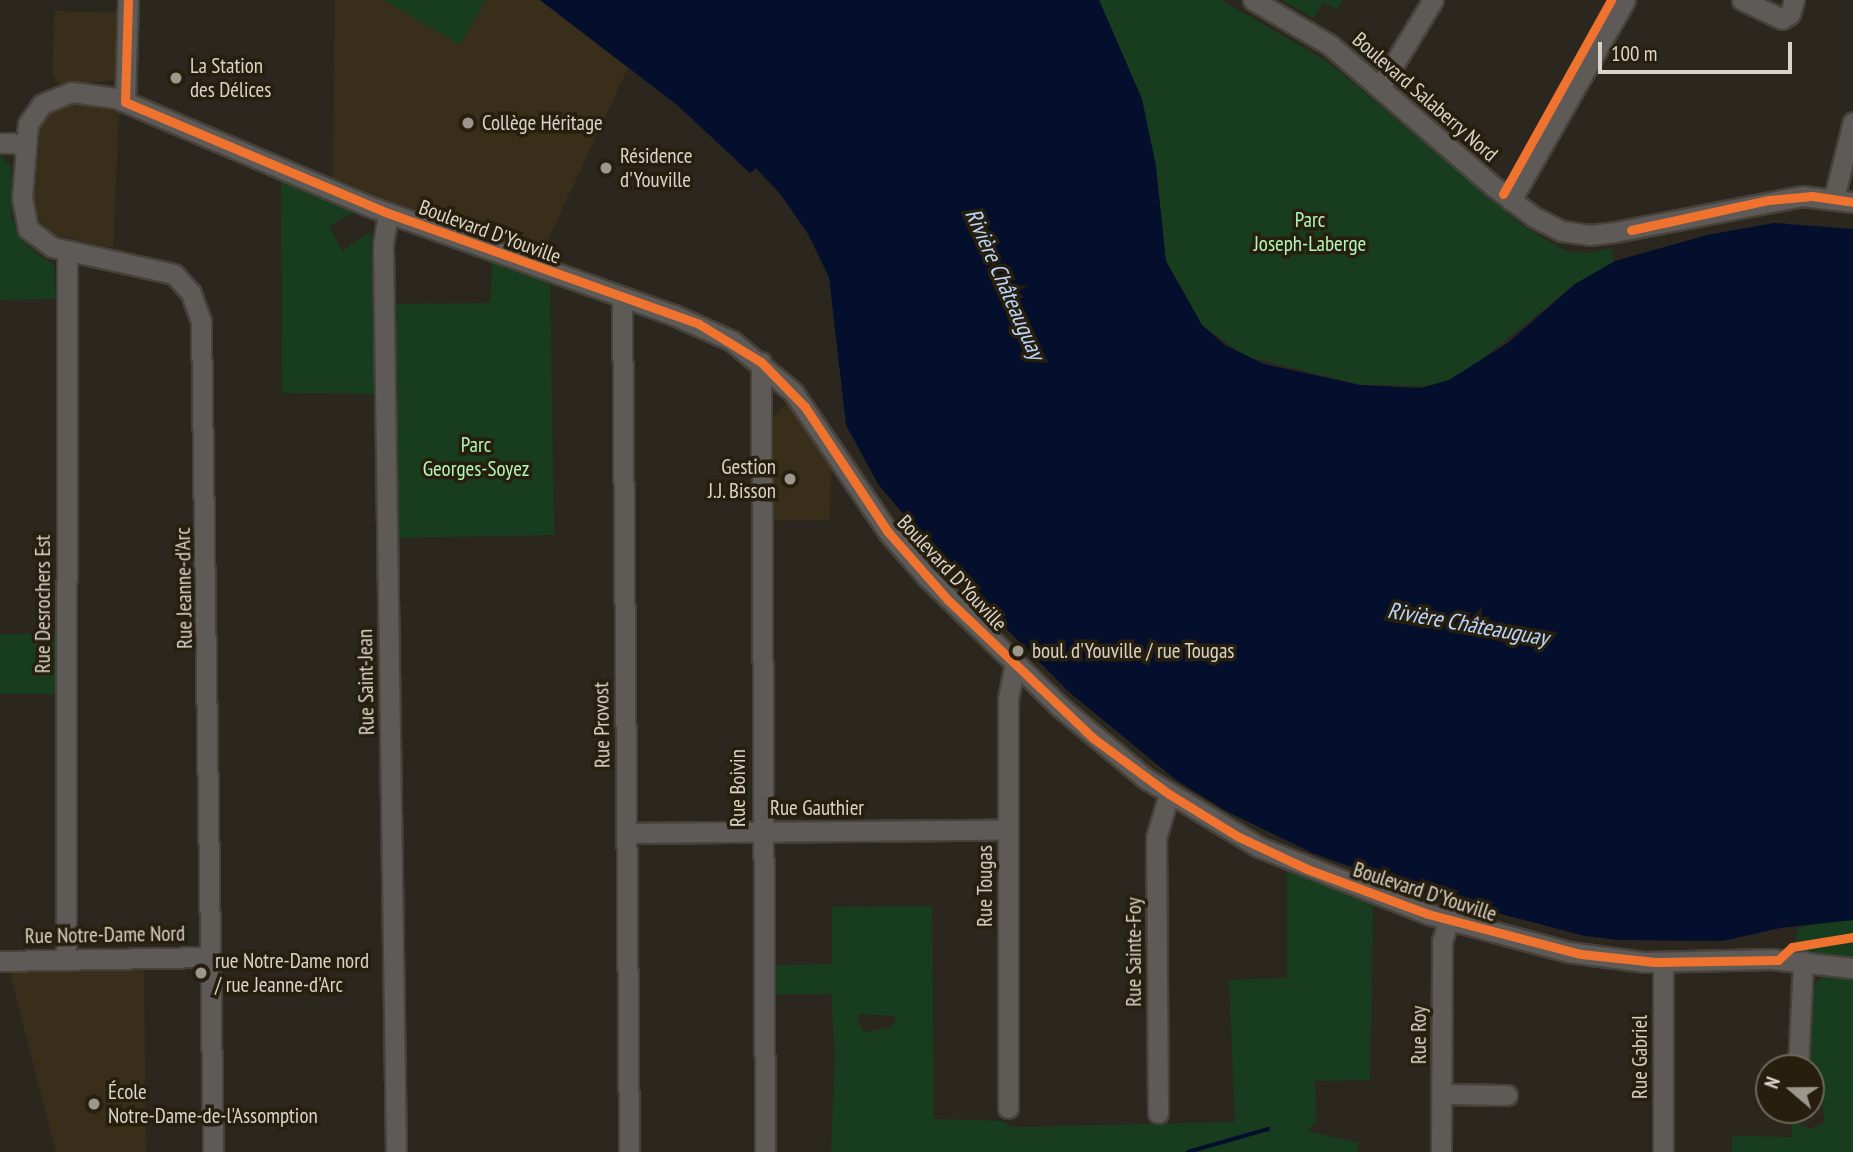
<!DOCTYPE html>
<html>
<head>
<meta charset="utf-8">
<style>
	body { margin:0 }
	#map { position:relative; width:1853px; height:1152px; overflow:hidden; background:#2b271e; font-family:"PT Sans Narrow",sans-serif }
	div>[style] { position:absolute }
	.built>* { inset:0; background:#392e19 }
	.green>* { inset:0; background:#183d1e }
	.water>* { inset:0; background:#040e2d }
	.stream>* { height:3.5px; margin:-1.75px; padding:0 1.75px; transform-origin:1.75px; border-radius:1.75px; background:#040e2d }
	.roads { filter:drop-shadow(2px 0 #46423a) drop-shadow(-2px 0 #46423a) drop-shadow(0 2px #46423a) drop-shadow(0 -2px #46423a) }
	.minor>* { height:19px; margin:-9.5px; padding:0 9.5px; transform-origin:9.5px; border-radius:9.5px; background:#5d5a58 }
	.cycleway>* { height:9px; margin:-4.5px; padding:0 4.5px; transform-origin:4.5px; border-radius:4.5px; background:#ef722f }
	.dots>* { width:19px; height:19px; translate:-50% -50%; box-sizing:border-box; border:4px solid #271f0e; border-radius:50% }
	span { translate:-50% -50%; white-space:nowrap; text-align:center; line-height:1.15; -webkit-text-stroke:7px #271f0e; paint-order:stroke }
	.poi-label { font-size:21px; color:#d9d4c9 }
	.left { translate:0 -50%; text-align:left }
	.right { translate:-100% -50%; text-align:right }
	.street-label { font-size:21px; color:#d9d4c9 }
	.park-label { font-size:21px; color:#b2f7ba }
	.water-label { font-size:23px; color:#bad6ff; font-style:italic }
	.north { position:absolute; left:1755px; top:1054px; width:70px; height:70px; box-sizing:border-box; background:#271f0e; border:2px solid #6e6759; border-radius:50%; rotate:290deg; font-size:19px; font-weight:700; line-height:28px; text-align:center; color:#d9d4c9 }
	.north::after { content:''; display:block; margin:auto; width:24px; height:32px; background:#9c978d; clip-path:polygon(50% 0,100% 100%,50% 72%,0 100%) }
	.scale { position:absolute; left:1598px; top:42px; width:194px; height:32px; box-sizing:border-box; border:4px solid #d9d4c9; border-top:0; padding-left:9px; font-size:21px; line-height:24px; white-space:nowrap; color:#d9d4c9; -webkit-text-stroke:5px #271f0e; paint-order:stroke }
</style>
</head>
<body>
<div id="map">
	<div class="built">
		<div style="clip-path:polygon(335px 0,540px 0,628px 68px,539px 259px,333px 178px)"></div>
		<div style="clip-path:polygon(55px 11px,122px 13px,114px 80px,59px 86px,52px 71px)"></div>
		<div style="clip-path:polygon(80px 104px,119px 112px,113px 248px,51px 234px,33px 210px,41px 124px,58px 107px)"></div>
		<div style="clip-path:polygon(785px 405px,795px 410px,835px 470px,831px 474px,830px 520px,765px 520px,768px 423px)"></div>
		<div style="clip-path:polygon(144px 965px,146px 1152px,56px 1152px,8px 967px)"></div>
	</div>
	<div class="green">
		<div style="clip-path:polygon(384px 0,486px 0,460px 45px)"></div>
		<div style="clip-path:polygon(1099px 0,1221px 0,1327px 61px,1523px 226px,1566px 251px,1589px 253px,1610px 248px,1615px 261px,1575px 284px,1471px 368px,1436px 386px,1360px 385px,1245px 356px,1202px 325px,1166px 261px,1142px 99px)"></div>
		<div style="clip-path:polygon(1281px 0,1342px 0,1337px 9px,1323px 2px,1314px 18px)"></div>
		<div style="clip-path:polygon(0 155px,12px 169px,11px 218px,27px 246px,54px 265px,56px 299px,0 300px)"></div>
		<div style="clip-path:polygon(281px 181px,356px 211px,329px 226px,342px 251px,371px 232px,375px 394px,282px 393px)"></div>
		<div style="clip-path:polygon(492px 263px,550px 284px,554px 535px,399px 538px,396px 304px,490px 303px)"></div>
		<div style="clip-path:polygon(0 634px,60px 634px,60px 694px,0 694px)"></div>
		<div style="clip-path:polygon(evenodd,1287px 871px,1373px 905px,1370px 1080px,1315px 1081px,1316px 1121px,1307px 1131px,1358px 1143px,1358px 1152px,831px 1152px,835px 1054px,831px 994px,771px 994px,771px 965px,832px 964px,832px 907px,932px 906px,934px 1119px,1002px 1121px,1013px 1127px,1235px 1122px,1229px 980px,1287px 978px,1287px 871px,860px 1014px,897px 1016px,892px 1027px,864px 1032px,857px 1019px,860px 1014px)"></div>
		<div style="clip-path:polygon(1834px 920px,1853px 920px,1853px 959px,1793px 952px,1798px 928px)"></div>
		<div style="clip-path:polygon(1826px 975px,1853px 980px,1853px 1152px,1732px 1152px,1732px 1136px,1792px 1137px,1792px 1121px,1811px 1129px,1824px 1123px,1822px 1090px,1811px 1083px,1811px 1068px,1804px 1068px,1809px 988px)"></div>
	</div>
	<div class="water">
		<div style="clip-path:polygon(540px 0,1099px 0,1142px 99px,1156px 166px,1166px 261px,1202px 325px,1225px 345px,1264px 364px,1360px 385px,1421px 388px,1449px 380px,1509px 342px,1575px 284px,1615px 261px,1707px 235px,1774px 223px,1853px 229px,1853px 920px,1780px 928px,1723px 941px,1618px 940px,1585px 936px,1436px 897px,1312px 853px,1226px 811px,1176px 780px,1069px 692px,962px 584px,878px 484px,846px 425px,829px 277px,808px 234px,781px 195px,756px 168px,750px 173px,676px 104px)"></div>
	</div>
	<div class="stream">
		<div style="left:1188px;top:1152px;width:83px;rotate:-16deg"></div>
	</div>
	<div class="roads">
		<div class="minor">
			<div style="left:1253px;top:0;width:89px;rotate:30.3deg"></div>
			<div style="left:1330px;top:45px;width:216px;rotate:40.9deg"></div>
			<div style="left:1493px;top:186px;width:51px;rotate:37.1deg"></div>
			<div style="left:1534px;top:217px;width:31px;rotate:27deg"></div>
			<div style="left:1562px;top:231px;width:28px;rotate:8deg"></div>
			<div style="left:1590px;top:235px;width:25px;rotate:-7deg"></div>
			<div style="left:1615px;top:232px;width:190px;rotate:-10.9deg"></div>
			<div style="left:1802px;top:196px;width:51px;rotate:6.7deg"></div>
			<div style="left:1742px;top:0;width:44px;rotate:25.4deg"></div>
			<div style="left:1782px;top:19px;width:9px;rotate:-32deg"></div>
			<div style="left:1790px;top:14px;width:15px;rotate:-74deg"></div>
			<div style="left:1380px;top:87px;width:102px;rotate:-58.7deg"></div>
			<div style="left:125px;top:102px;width:102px;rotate:-88.3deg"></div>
			<div style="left:0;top:143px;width:25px;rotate:2deg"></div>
			<div style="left:1834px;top:198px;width:78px;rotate:-76deg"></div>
			<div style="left:1511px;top:200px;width:230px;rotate:-60.3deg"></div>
			<div style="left:388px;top:213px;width:33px;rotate:99deg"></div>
			<div style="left:383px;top:246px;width:906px;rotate:89.18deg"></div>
			<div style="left:622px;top:298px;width:854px;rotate:89.53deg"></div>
			<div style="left:761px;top:362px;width:790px;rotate:89.71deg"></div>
			<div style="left:626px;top:833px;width:381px;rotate:-0.5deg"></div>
			<div style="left:66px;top:957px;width:706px;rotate:-89.92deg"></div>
			<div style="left:0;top:961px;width:210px;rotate:-1.1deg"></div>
			<div style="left:1798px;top:1068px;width:107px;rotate:-87.3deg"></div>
			<div style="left:1442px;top:1094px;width:65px;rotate:0.9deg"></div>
			<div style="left:1008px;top:1108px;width:409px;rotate:-90deg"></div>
			<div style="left:1008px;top:699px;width:36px;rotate:-79deg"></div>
			<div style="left:1158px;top:1113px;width:275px;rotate:-90.4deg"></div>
			<div style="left:1156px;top:838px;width:46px;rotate:-73.5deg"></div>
			<div style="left:213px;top:1152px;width:831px;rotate:-90.83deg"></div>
			<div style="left:201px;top:321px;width:30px;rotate:-110deg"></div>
			<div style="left:191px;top:293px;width:25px;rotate:-132deg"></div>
			<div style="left:174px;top:274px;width:125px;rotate:-167.5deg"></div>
			<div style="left:52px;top:247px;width:30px;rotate:-143deg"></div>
			<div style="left:28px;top:229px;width:32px;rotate:-101deg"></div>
			<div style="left:22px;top:198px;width:74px;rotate:-85.4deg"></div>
			<div style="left:28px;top:124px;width:24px;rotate:-55deg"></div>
			<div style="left:42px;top:104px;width:32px;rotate:-22deg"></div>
			<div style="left:72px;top:92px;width:44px;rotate:7.8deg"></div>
			<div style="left:116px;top:98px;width:275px;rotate:23.1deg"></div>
			<div style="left:369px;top:206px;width:324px;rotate:19.7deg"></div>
			<div style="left:674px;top:315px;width:64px;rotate:24.1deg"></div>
			<div style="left:732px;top:341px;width:80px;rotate:39.9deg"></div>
			<div style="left:793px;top:392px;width:169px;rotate:55.8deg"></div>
			<div style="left:888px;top:532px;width:60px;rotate:49.1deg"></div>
			<div style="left:927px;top:577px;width:185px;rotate:44.3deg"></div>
			<div style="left:1059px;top:706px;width:112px;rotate:39.9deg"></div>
			<div style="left:1145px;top:778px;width:133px;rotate:31.2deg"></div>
			<div style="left:1259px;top:847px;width:182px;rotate:21.6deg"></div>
			<div style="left:1428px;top:914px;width:146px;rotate:15.1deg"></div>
			<div style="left:1569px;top:952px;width:77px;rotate:7.5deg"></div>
			<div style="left:1645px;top:962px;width:126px;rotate:-1.4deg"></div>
			<div style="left:1771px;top:959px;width:82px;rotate:6.3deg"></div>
			<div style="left:1441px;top:1152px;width:211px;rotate:-89.7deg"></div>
			<div style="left:1442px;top:941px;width:22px;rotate:-72deg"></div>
			<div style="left:1663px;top:1152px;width:190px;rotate:-90deg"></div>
		</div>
	</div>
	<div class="cycleway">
		<div style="left:128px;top:0;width:102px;rotate:91.7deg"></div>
		<div style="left:125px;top:102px;width:285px;rotate:22.9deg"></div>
		<div style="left:388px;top:213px;width:330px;rotate:19.6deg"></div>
		<div style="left:699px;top:324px;width:73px;rotate:31.5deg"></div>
		<div style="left:761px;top:362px;width:63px;rotate:45.6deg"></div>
		<div style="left:805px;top:407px;width:150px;rotate:56.4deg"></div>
		<div style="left:888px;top:532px;width:89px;rotate:48.6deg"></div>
		<div style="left:947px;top:599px;width:202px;rotate:43.6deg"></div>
		<div style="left:1093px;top:738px;width:94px;rotate:36.4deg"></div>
		<div style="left:1169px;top:794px;width:82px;rotate:31.6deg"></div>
		<div style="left:1239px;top:837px;width:75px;rotate:25.2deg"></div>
		<div style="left:1307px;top:869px;width:129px;rotate:20.4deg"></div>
		<div style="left:1428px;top:914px;width:158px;rotate:14.7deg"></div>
		<div style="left:1581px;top:954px;width:74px;rotate:6.2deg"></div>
		<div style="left:1655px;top:962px;width:123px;rotate:-0.9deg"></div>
		<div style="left:1778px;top:960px;width:19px;rotate:-43deg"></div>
		<div style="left:1792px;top:947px;width:62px;rotate:-9.3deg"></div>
		<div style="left:1503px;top:194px;width:222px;rotate:-60.9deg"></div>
		<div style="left:1631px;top:230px;width:141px;rotate:-12.3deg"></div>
		<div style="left:1769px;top:200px;width:43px;rotate:-5.3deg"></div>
		<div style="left:1812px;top:196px;width:41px;rotate:8.3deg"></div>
	</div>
	<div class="dots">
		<div style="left:176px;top:78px;background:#9c978d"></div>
		<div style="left:468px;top:123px;background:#9c978d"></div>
		<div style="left:606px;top:168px;background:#9c978d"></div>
		<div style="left:790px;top:479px;background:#9c978d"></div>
		<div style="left:1018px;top:651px;background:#9c978d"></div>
		<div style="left:201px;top:973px;background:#9c978d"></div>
		<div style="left:94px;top:1104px;background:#9c978d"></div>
	</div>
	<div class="poi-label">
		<span class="left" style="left:190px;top:78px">La Station<br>des Délices</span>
		<span class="left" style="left:482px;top:123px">Collège Héritage</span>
		<span class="left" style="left:620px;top:168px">Résidence<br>d'Youville</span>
		<span class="right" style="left:776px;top:479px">Gestion<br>J.J. Bisson</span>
		<span class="left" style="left:1032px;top:651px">boul. d'Youville / rue Tougas</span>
		<span class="left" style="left:215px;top:973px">rue Notre-Dame nord<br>/ rue Jeanne-d'Arc</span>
		<span class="left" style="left:108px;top:1104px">École<br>Notre-Dame-de-l'Assomption</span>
	</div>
	<div class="street-label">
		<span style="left:1425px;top:97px;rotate:41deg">Boulevard Salaberry Nord</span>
		<span style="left:490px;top:232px;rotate:20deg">Boulevard D'Youville</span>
		<span style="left:952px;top:573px;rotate:47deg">Boulevard D'Youville</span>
		<span style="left:184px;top:588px;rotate:-91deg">Rue Jeanne-d'Arc</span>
		<span style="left:43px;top:604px;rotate:-90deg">Rue Desrochers Est</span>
		<span style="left:366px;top:682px;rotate:-91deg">Rue Saint-Jean</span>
		<span style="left:602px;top:725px;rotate:-91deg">Rue Provost</span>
		<span style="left:738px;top:788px;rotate:-90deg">Rue Boivin</span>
		<span style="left:817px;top:808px">Rue Gauthier</span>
		<span style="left:985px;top:886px;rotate:-90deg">Rue Tougas</span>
		<span style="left:1425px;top:892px;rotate:18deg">Boulevard D'Youville</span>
		<span style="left:105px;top:935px;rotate:-1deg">Rue Notre-Dame Nord</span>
		<span style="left:1134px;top:952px;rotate:-90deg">Rue Sainte-Foy</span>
		<span style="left:1419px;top:1035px;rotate:-90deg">Rue Roy</span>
		<span style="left:1640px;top:1057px;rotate:-90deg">Rue Gabriel</span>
	</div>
	<div class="park-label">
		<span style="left:1310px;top:232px">Parc<br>Joseph-Laberge</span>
		<span style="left:476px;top:457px">Parc<br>Georges-Soyez</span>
	</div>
	<div class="water-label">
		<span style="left:1005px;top:284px;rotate:66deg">Rivière Châteauguay</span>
		<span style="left:1468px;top:624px;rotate:10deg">Rivière Châteauguay</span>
	</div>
	<div class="north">N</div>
	<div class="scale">100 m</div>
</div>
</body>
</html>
